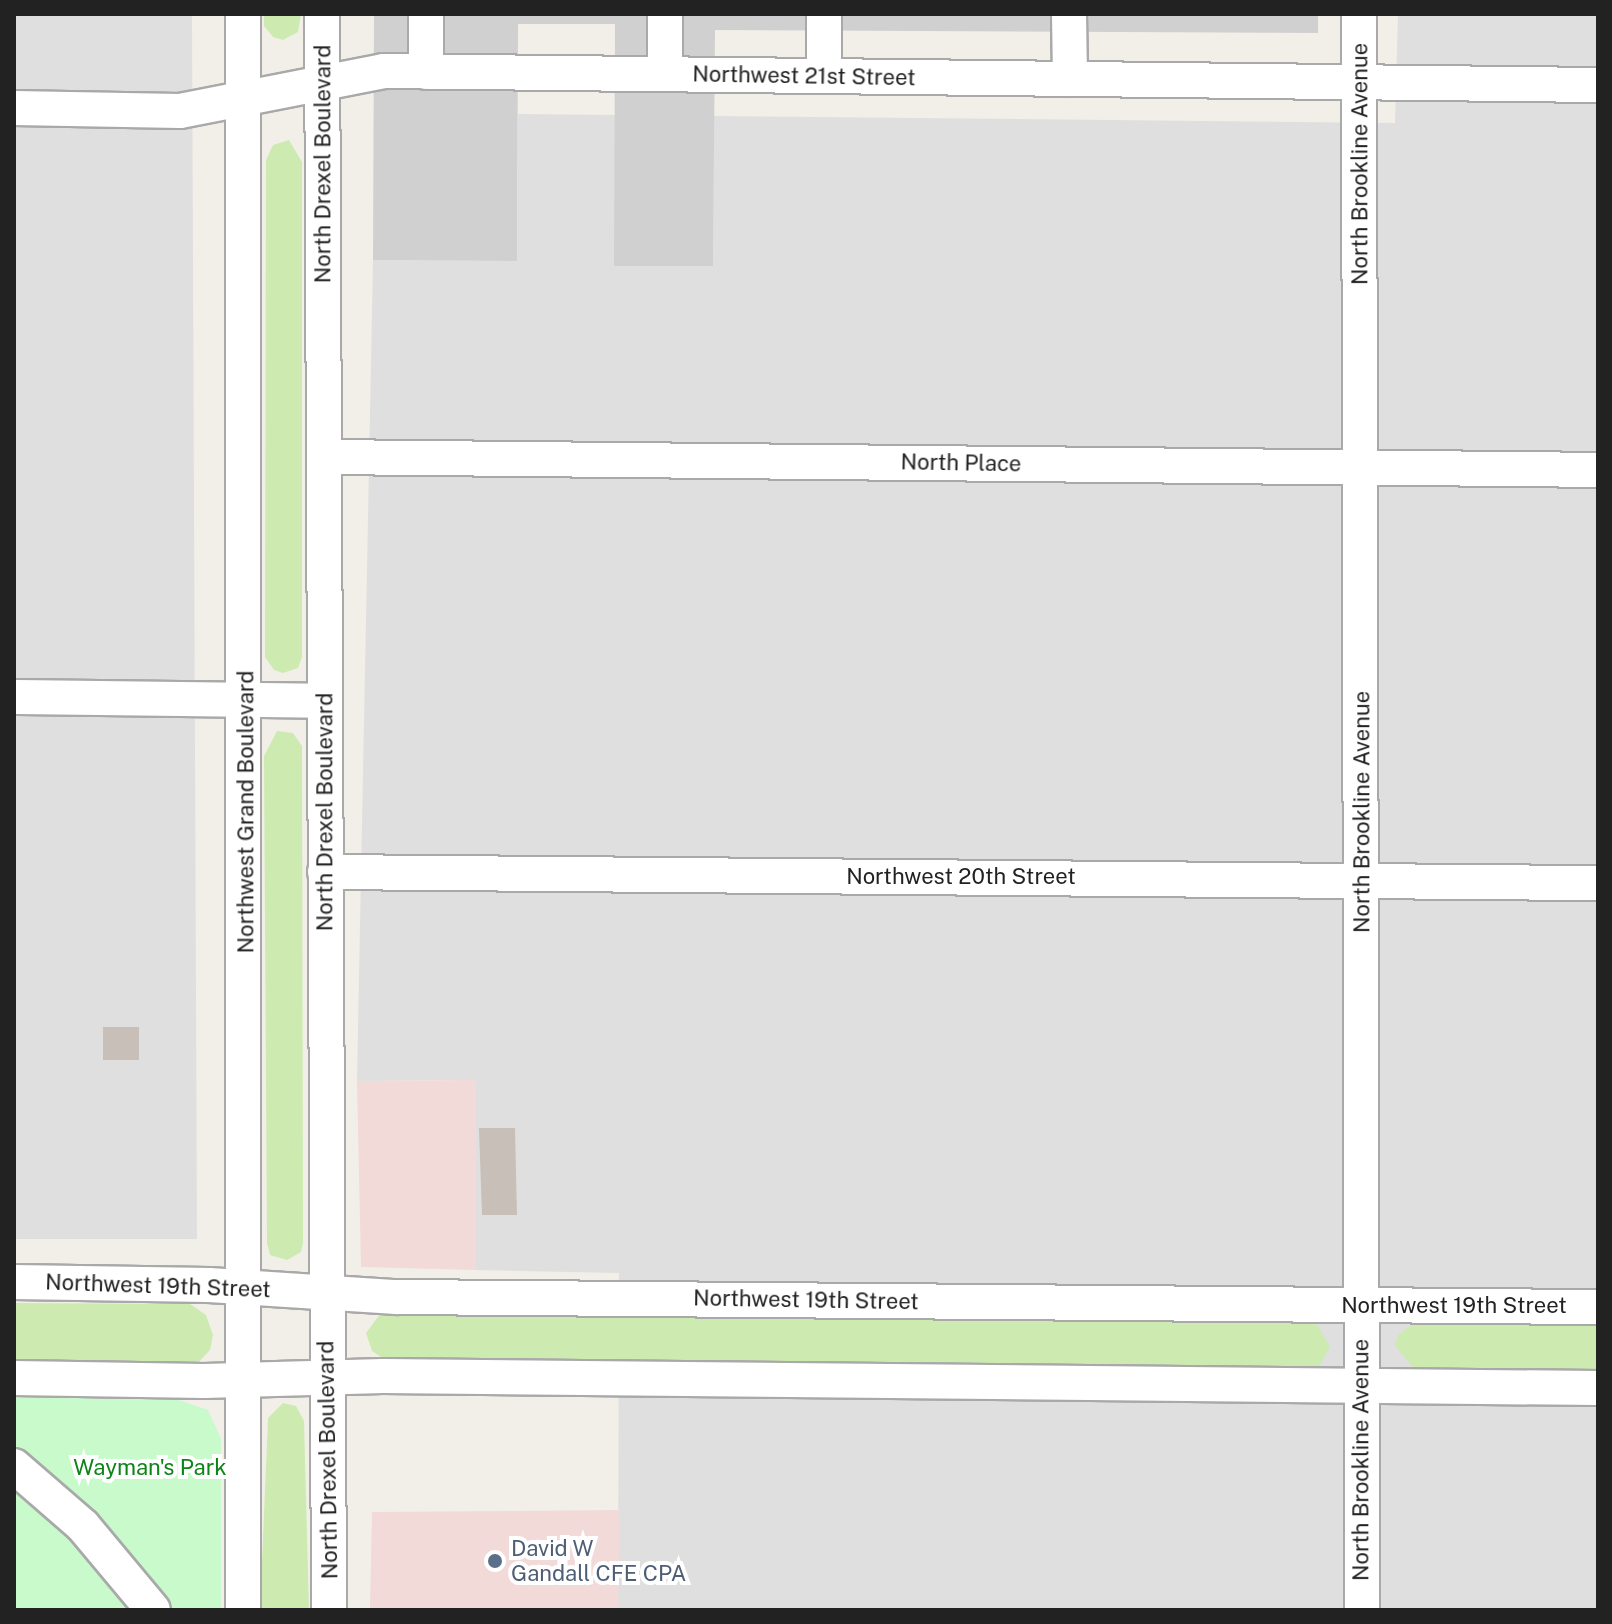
<!DOCTYPE html>
<html>
<head>
<meta charset="utf-8">
<style>
	body { margin:0 }
	#map { position:relative; width:1612px; height:1624px; overflow:hidden; background:#f2efe9; font-family:"Public Sans",sans-serif }
	div>[style] { position:absolute }
	.residential>* { inset:0; background:#e0dfdf }
	.commercial>* { inset:0; background:#f2dad9 }
	.religious>* { inset:0; background:#d0d0d0 }
	.grass>* { inset:0; background:#cdebb0 }
	.park>* { inset:0; background:#c8facc }
	.building>* { inset:0; background:#c7bfb8 }
	.roads { filter:drop-shadow(2px 0 #a9a9a9) drop-shadow(-2px 0 #a9a9a9) drop-shadow(0 2px #a9a9a9) drop-shadow(0 -2px #a9a9a9) }
	.minor>* { height:34px; margin:-17px; padding:0 17px; transform-origin:17px; border-radius:17px; background:#fff }
	.dots>* { width:22px; height:22px; translate:-50% -50%; box-sizing:border-box; border:4px solid #fff; border-radius:50% }
	span { translate:-50% -50%; white-space:nowrap; text-align:center; line-height:1.15; -webkit-text-stroke:8px #fff; paint-order:stroke }
	.street-label { font-size:22px; color:#222 }
	.park-label { font-size:22px; color:#0c8416 }
	.service-label { font-size:22px; color:#4e5e75 }
	.left { translate:0 -50%; text-align:left }
	.frame { position:absolute; inset:0; border:16px solid #222; pointer-events:none }
</style>
</head>
<body>
<div id="map">
	<div class="residential">
		<div style="clip-path:polygon(14px 14px,192px 14px,197px 1239px,14px 1239px)"></div>
		<div style="clip-path:polygon(1398px 14px,1598px 14px,1598px 1610px,618px 1610px,619px 1273px,476px 1270px,476px 1080px,357px 1081px,373px 260px,517px 261px,518px 114px,615px 115px,615px 265px,713px 266px,714px 116px,1395px 123px)"></div>
	</div>
	<div class="commercial">
		<div style="clip-path:polygon(476px 1080px,476px 1270px,361px 1267px,357px 1081px)"></div>
		<div style="clip-path:polygon(620px 1510px,618px 1610px,370px 1610px,372px 1512px)"></div>
	</div>
	<div class="religious">
		<div style="clip-path:polygon(374px 14px,1318px 14px,1318px 33px,715px 30px,713px 266px,614px 266px,615px 24px,518px 24px,517px 261px,373px 260px)"></div>
	</div>
	<div class="grass">
		<div style="clip-path:polygon(264px 14px,301px 14px,298px 32px,283px 40px,273px 37px,264px 26px)"></div>
		<div style="clip-path:polygon(289px 140px,302px 162px,302px 657px,298px 668px,283px 673px,274px 670px,265px 657px,266px 160px,273px 145px)"></div>
		<div style="clip-path:polygon(277px 731px,293px 733px,302px 746px,303px 1243px,301px 1252px,287px 1260px,270px 1255px,267px 1243px,264px 756px)"></div>
		<div style="clip-path:polygon(14px 1303px,190px 1304px,206px 1315px,213px 1335px,210px 1350px,197px 1364px,14px 1361px)"></div>
		<div style="clip-path:polygon(391px 1312px,1303px 1322px,1318px 1325px,1330px 1347px,1320px 1365px,1309px 1369px,381px 1357px,372px 1351px,366px 1333px,380px 1314px)"></div>
		<div style="clip-path:polygon(1414px 1323px,1598px 1325px,1598px 1373px,1416px 1371px,1395px 1346px,1398px 1335px)"></div>
		<div style="clip-path:polygon(283px 1403px,296px 1406px,304px 1421px,309px 1610px,260px 1610px,268px 1418px)"></div>
	</div>
	<div class="park">
		<div style="clip-path:polygon(14px 1395px,173px 1398px,208px 1410px,221px 1439px,221px 1610px,172px 1610px,95px 1513px,14px 1447px)"></div>
		<div style="clip-path:polygon(14px 1490px,79px 1546px,133px 1610px,14px 1610px)"></div>
	</div>
	<div class="building">
		<div style="clip-path:polygon(103px 1027px,139px 1027px,139px 1060px,103px 1060px)"></div>
		<div style="clip-path:polygon(479px 1128px,515px 1128px,517px 1215px,482px 1215px)"></div>
	</div>
	<div class="roads">
		<div class="minor">
			<div style="left:243px;top:14px;width:1596px;rotate:90deg"></div>
			<div style="left:322px;top:14px;width:1596px;rotate:89.75deg"></div>
			<div style="left:426px;top:14px;width:58px;rotate:90deg"></div>
			<div style="left:665px;top:14px;width:60px;rotate:90deg"></div>
			<div style="left:1069px;top:14px;width:65px;rotate:89.1deg"></div>
			<div style="left:1359px;top:14px;width:1596px;rotate:89.89deg"></div>
			<div style="left:824px;top:76px;width:62px;rotate:-90deg"></div>
			<div style="left:14px;top:108px;width:166px;rotate:1deg"></div>
			<div style="left:180px;top:111px;width:208px;rotate:-11.1deg"></div>
			<div style="left:384px;top:71px;width:1214px;rotate:0.66deg"></div>
			<div style="left:324px;top:457px;width:1274px;rotate:0.58deg"></div>
			<div style="left:14px;top:697px;width:311px;rotate:0.7deg"></div>
			<div style="left:325px;top:872px;width:1273px;rotate:0.5deg"></div>
			<div style="left:14px;top:1282px;width:195px;rotate:0.9deg"></div>
			<div style="left:209px;top:1285px;width:188px;rotate:3.7deg"></div>
			<div style="left:397px;top:1297px;width:1201px;rotate:0.48deg"></div>
			<div style="left:14px;top:1378px;width:190px;rotate:0.9deg"></div>
			<div style="left:204px;top:1381px;width:179px;rotate:-1.6deg"></div>
			<div style="left:383px;top:1376px;width:1215px;rotate:0.57deg"></div>
			<div style="left:14px;top:1466px;width:91px;rotate:41deg"></div>
			<div style="left:83px;top:1526px;width:109px;rotate:50.2deg"></div>
		</div>
	</div>
	<div class="dots">
		<div style="left:495px;top:1561px;background:#5c6f8a"></div>
	</div>
	<div class="street-label">
		<span style="left:804px;top:76px;rotate:1deg">Northwest 21st Street</span>
		<span style="left:323px;top:164px;rotate:-90deg">North Drexel Boulevard</span>
		<span style="left:1360px;top:164px;rotate:-90deg">North Brookline Avenue</span>
		<span style="left:961px;top:463px;rotate:1deg">North Place</span>
		<span style="left:246px;top:812px;rotate:-90deg">Northwest Grand Boulevard</span>
		<span style="left:325px;top:812px;rotate:-90deg">North Drexel Boulevard</span>
		<span style="left:1362px;top:812px;rotate:-90deg">North Brookline Avenue</span>
		<span style="left:961px;top:877px">Northwest 20th Street</span>
		<span style="left:158px;top:1286px;rotate:2deg">Northwest 19th Street</span>
		<span style="left:806px;top:1300px;rotate:1deg">Northwest 19th Street</span>
		<span style="left:1454px;top:1306px">Northwest 19th Street</span>
		<span style="left:328px;top:1460px;rotate:-91deg">North Drexel Boulevard</span>
		<span style="left:1361px;top:1460px;rotate:-90deg">North Brookline Avenue</span>
	</div>
	<div class="park-label">
		<span style="left:150px;top:1468px">Wayman's Park</span>
	</div>
	<div class="service-label">
		<span class="left" style="left:511px;top:1561px">David W<br>Gandall CFE CPA</span>
	</div>
	<div class="frame"></div>
</div>
</body>
</html>
